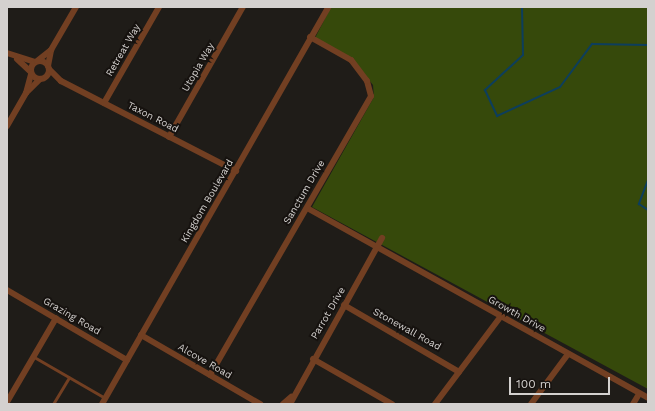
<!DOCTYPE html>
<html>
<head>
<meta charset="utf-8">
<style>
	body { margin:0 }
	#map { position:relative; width:655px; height:411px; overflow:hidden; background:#1f1c18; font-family:"Work Sans",sans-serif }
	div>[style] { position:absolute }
	.green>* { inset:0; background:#36490b }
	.stream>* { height:2px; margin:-1px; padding:0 1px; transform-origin:1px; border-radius:1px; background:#0d3e5d }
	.service>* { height:3px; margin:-1.5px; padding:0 1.5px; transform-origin:1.5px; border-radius:1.5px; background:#723f22 }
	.minor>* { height:6px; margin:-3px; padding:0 3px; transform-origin:3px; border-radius:3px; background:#723f22 }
	.minor>.ring { margin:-3px; padding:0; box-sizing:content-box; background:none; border:6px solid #723f22; border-radius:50% }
	span { translate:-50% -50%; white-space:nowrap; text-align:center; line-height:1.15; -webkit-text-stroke:4px #16120f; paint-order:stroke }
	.street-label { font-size:10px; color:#d4d1cf }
	.frame { position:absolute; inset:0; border:8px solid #d4d1cf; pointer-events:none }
	.scale { position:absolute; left:509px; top:377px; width:101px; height:18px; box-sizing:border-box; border:2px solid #d4d1cf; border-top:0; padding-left:5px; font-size:12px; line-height:14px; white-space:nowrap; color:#d4d1cf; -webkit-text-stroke:3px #16120f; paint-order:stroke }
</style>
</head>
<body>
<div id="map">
	<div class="green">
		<div style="clip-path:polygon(331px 7px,648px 7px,648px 389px,312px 207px,374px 97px,373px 85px,353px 60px,315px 38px)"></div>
	</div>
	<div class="stream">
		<div style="left:522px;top:7px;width:48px;rotate:88.8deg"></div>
		<div style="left:523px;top:55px;width:52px;rotate:137.4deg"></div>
		<div style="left:485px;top:90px;width:29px;rotate:65deg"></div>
		<div style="left:497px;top:116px;width:69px;rotate:-24.7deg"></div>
		<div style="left:560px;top:87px;width:54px;rotate:-53.3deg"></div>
		<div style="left:592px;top:44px;width:56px;rotate:1deg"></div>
		<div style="left:648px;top:180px;width:26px;rotate:111deg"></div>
		<div style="left:639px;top:204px;width:11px;rotate:34deg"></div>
	</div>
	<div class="service">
		<div style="left:34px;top:357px;width:82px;rotate:30deg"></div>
		<div style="left:53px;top:404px;width:31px;rotate:-59deg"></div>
	</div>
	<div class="minor">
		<div style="left:7px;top:53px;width:29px;rotate:18deg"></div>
		<div style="left:17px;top:59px;width:19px;rotate:43deg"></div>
		<div class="ring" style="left:31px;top:61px;width:12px;height:12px"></div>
		<div style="left:37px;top:61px;width:18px;rotate:-38deg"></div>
		<div style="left:48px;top:66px;width:16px;rotate:-79deg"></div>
		<div style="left:51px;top:50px;width:50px;rotate:-59.8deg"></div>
		<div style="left:49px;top:69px;width:17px;rotate:45deg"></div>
		<div style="left:61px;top:81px;width:197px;rotate:27.2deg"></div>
		<div style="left:26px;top:93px;width:20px;rotate:-45deg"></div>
		<div style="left:104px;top:103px;width:111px;rotate:-60.2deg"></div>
		<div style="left:7px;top:126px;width:38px;rotate:-60deg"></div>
		<div style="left:26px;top:93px;width:20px;rotate:-75deg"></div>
		<div style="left:169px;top:137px;width:150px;rotate:-60.4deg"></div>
		<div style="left:307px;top:208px;width:390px;rotate:29.1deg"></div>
		<div style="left:7px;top:290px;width:139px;rotate:30.3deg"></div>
		<div style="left:344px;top:305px;width:133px;rotate:30.2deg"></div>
		<div style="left:141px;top:335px;width:138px;rotate:30.1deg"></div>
		<div style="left:313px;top:359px;width:91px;rotate:29.7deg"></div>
		<div style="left:210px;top:375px;width:322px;rotate:-60deg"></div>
		<div style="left:371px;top:96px;width:16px;rotate:-105deg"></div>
		<div style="left:367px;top:81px;width:26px;rotate:-127deg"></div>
		<div style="left:351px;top:60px;width:47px;rotate:-150.7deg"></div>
		<div style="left:7px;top:402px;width:97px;rotate:-59.7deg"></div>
		<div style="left:102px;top:404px;width:457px;rotate:-60.3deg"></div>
		<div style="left:283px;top:404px;width:11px;rotate:-41deg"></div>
		<div style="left:290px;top:404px;width:190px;rotate:-61deg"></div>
		<div style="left:435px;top:404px;width:110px;rotate:-53.1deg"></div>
		<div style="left:531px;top:404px;width:62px;rotate:-53.5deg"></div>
		<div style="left:633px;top:404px;width:12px;rotate:-59deg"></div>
	</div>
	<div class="street-label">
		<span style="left:123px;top:50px;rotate:-60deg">Retreat Way</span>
		<span style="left:198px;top:67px;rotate:-60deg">Utopia Way</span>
		<span style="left:153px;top:117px;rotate:27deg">Taxon Road</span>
		<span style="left:304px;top:192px;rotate:-60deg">Sanctum Drive</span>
		<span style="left:207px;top:201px;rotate:-60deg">Kingdom Boulevard</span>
		<span style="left:328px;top:313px;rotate:-60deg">Parrot Drive</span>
		<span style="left:517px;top:314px;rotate:29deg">Growth Drive</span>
		<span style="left:72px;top:316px;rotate:30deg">Grazing Road</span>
		<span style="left:407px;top:329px;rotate:29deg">Stonewall Road</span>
		<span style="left:205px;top:361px;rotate:30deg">Alcove Road</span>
	</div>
	<div class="frame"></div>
	<div class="scale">100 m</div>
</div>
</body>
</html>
